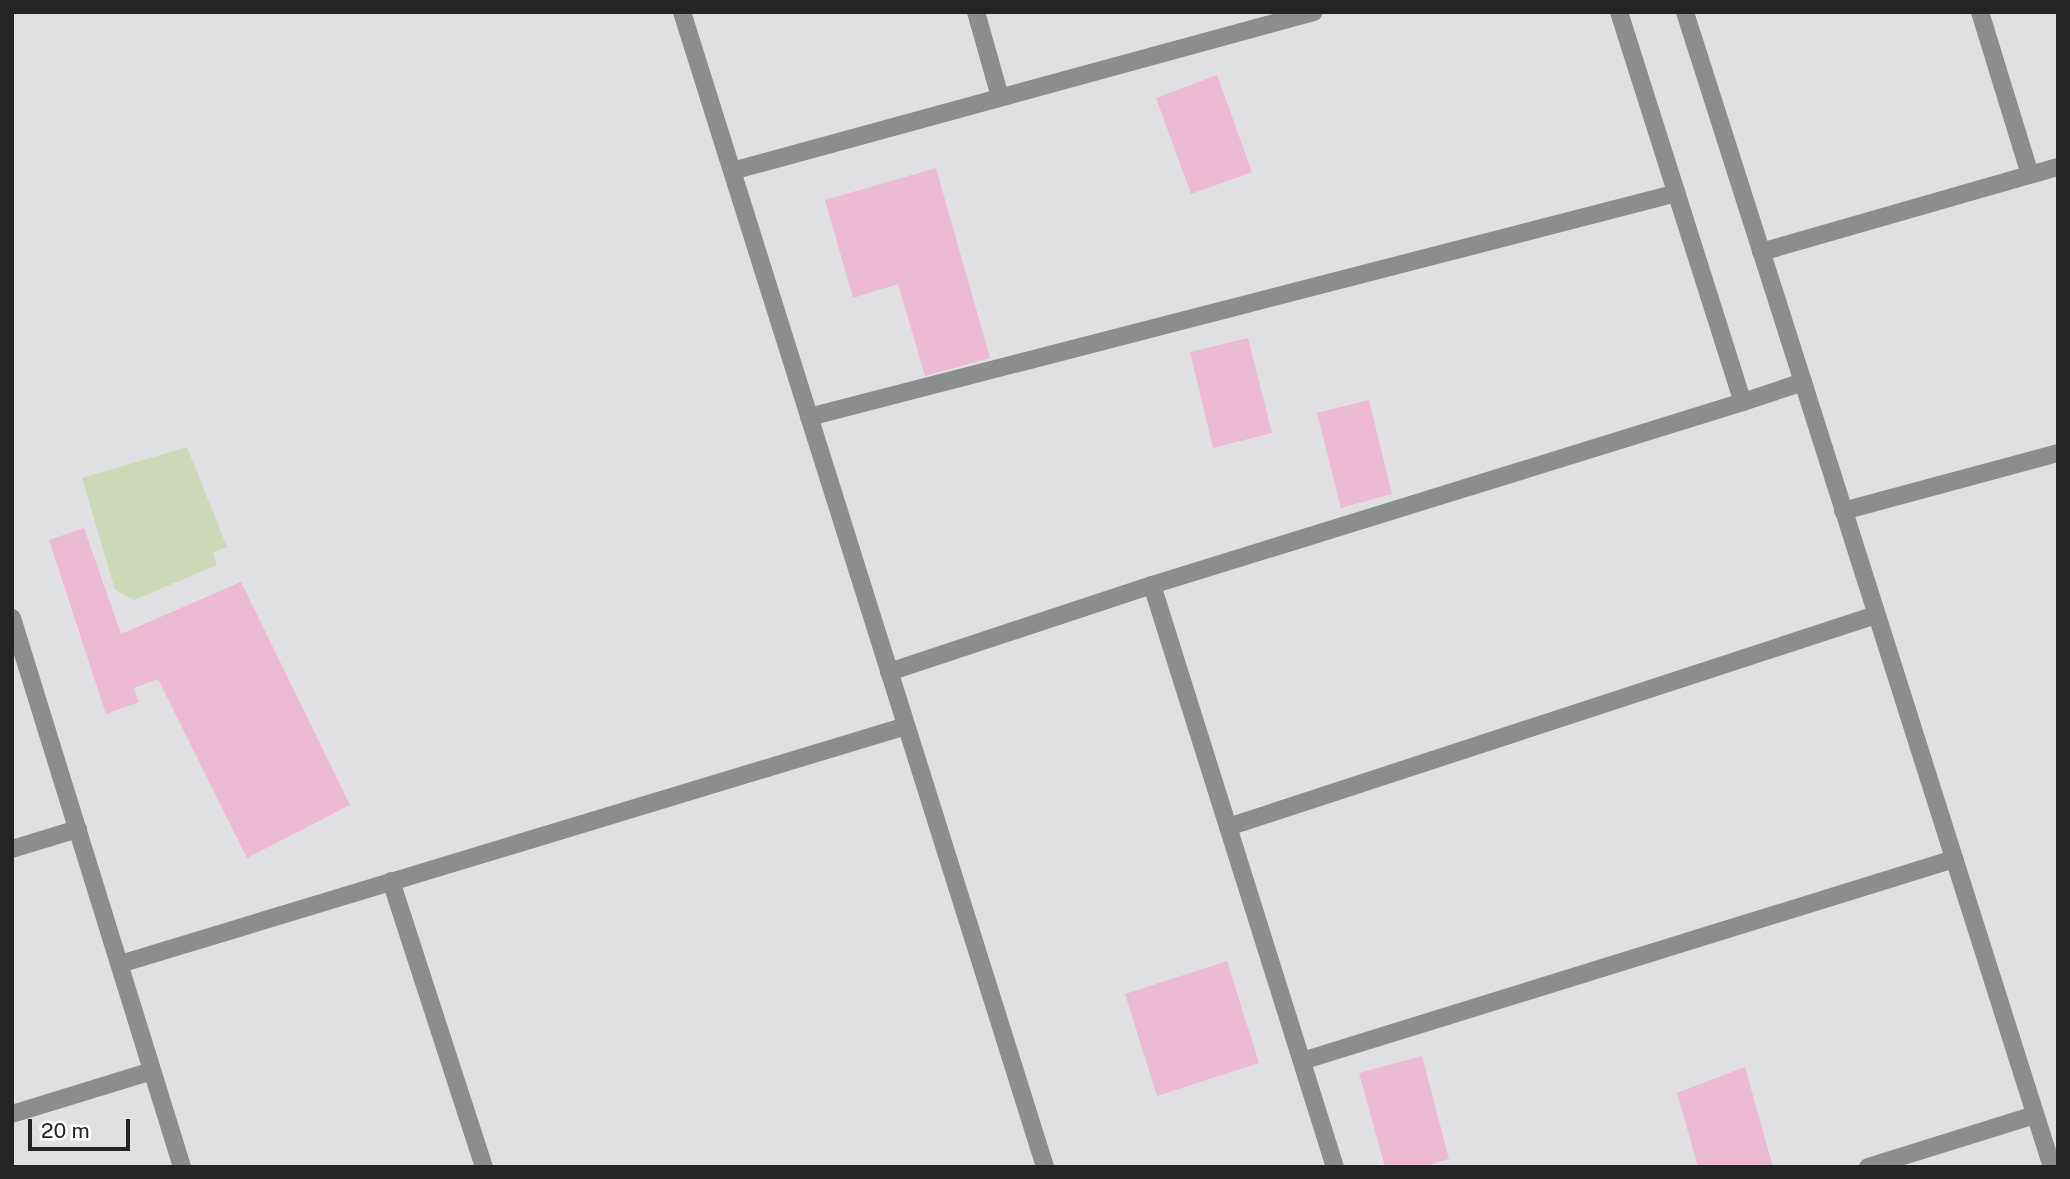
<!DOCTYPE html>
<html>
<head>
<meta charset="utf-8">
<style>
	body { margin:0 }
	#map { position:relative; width:2070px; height:1179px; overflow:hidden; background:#e0e0e3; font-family:"Public Sans",sans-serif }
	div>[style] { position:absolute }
	.green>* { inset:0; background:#cdd8b9 }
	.building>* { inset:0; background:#ecbad2 }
	.minor>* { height:18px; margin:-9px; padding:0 9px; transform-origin:9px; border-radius:9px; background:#8c8d8d }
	span { translate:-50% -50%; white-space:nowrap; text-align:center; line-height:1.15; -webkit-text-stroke:6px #fff; paint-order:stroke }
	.frame { position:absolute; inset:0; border:14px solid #242425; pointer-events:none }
	.scale { position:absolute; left:28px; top:1119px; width:102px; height:32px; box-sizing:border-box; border:4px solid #242425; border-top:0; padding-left:9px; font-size:21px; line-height:24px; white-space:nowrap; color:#242425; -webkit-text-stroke:5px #fff; paint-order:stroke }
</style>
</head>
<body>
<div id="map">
	<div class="green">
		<div style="clip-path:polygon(187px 447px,227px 547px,213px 553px,217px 565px,134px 600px,115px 590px,82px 478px)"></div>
	</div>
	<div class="building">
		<div style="clip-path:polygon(1217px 75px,1252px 172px,1191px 194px,1156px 98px)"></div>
		<div style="clip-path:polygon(936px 168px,990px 358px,925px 376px,898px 284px,853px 298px,825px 200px)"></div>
		<div style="clip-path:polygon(1248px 338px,1272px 433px,1213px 448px,1190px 352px)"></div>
		<div style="clip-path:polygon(1369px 400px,1392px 494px,1341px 508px,1317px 413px)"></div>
		<div style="clip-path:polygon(84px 528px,121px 634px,241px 582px,350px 805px,247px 858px,158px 679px,134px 688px,139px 702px,106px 714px,49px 540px)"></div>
		<div style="clip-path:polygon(1227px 961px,1259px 1063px,1157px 1096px,1125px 994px)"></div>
		<div style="clip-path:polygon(1422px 1056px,1449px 1159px,1423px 1167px,1385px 1167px,1359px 1073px)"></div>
		<div style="clip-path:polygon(1745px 1067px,1773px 1167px,1698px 1167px,1677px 1093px)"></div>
	</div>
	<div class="minor">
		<div style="left:682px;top:12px;width:1211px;rotate:72.55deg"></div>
		<div style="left:976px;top:12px;width:88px;rotate:74.2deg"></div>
		<div style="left:1619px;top:12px;width:409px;rotate:72.4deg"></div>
		<div style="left:1743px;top:402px;width:63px;rotate:-18.4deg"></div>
		<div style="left:1803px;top:382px;width:388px;rotate:-107.7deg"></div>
		<div style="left:1980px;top:12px;width:170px;rotate:72.9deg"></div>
		<div style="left:732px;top:171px;width:603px;rotate:-15.28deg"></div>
		<div style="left:1761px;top:252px;width:309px;rotate:-16deg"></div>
		<div style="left:1803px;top:382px;width:824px;rotate:72.4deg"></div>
		<div style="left:809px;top:417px;width:896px;rotate:-14.47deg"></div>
		<div style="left:1843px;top:511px;width:223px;rotate:-15.1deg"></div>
		<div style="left:1152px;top:585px;width:610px;rotate:72.55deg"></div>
		<div style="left:12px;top:618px;width:575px;rotate:72.79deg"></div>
		<div style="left:889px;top:672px;width:277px;rotate:-18.3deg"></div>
		<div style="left:1152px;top:585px;width:619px;rotate:-17.2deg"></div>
		<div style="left:1228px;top:827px;width:682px;rotate:-18.12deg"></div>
		<div style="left:12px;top:849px;width:69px;rotate:-16.9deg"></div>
		<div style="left:391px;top:881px;width:301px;rotate:72deg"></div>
		<div style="left:120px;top:964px;width:821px;rotate:-16.85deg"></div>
		<div style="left:1302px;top:1061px;width:683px;rotate:-17.21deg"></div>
		<div style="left:12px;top:1114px;width:146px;rotate:-17.1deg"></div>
		<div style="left:1868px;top:1167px;width:175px;rotate:-17.3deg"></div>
	</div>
	<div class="frame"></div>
	<div class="scale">20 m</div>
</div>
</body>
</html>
